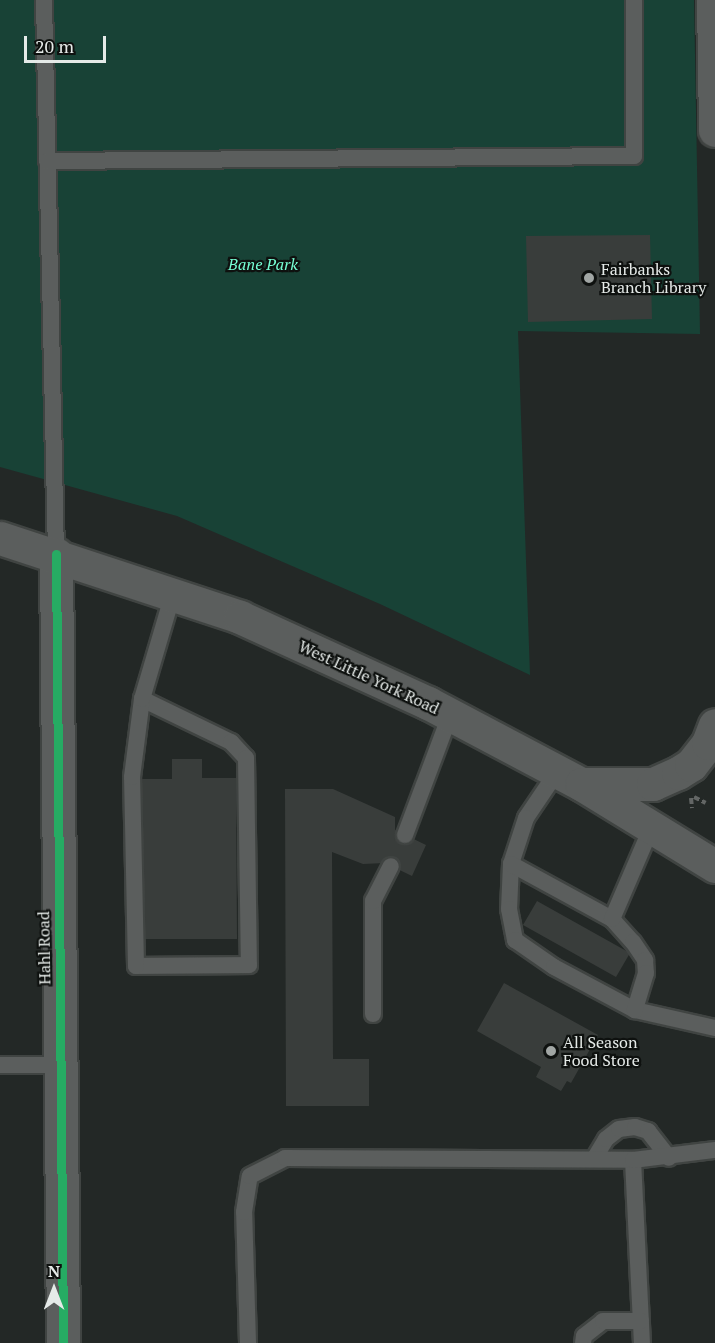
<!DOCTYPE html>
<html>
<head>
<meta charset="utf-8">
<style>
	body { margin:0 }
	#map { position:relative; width:715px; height:1343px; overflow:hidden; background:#232826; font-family:"PT Serif",serif }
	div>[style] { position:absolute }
	.green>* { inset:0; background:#184236 }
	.building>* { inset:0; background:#393d3b }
	.path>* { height:4px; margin-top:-2px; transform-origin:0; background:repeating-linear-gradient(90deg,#636665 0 6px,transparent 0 9px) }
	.roads { filter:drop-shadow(2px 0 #404442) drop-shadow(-2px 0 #404442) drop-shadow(0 2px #404442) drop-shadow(0 -2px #404442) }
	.lane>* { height:16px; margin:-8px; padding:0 8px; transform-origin:8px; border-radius:8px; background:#5b5e5d }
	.street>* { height:33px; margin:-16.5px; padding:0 16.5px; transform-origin:16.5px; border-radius:16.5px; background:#5b5e5d }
	.secondary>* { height:33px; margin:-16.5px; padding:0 16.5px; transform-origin:16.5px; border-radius:16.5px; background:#5b5e5d }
	.cycleway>* { height:9px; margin:-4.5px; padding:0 4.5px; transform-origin:4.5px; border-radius:4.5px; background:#26ab63 }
	.dots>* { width:16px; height:16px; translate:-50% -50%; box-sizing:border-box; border:3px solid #0e110f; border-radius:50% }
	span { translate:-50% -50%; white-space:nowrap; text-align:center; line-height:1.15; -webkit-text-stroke:4.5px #0e110f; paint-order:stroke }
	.park-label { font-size:16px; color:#76fed4; font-style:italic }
	.poi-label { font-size:16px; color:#e5eae8 }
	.left { translate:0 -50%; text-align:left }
	.street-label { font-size:16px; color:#e5eae8 }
	.north { position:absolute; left:24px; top:1259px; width:60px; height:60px; -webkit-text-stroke:4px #0e110f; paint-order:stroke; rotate:0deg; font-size:16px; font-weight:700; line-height:24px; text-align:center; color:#e5eae8 }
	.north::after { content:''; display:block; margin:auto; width:21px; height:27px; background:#e5eae8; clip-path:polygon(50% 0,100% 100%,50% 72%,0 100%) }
	.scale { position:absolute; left:24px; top:36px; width:82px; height:27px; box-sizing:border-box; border:3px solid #e5eae8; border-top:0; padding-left:8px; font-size:18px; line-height:21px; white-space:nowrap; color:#e5eae8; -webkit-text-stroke:4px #0e110f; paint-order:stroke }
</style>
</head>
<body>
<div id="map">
	<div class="green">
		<div style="clip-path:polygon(0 0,694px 0,700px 334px,518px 331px,530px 675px,380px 604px,177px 516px,0 467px)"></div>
	</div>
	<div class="building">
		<div style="clip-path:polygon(650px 235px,652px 319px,528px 322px,526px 236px)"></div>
		<div style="clip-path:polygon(172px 759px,202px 759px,202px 778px,236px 778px,237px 939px,142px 939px,141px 779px,172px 779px)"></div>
		<div style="clip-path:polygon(285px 789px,333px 789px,395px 817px,395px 830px,426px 845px,412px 876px,385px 863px,363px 864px,332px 852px,333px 1059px,369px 1059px,369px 1106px,286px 1106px)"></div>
		<div style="clip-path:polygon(537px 901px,630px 953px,616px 977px,523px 925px)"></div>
		<div style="clip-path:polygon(504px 983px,598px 1035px,571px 1083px,567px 1081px,561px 1091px,536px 1077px,541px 1067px,477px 1031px)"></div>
	</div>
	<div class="path">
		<div style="left:694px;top:797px;width:13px;rotate:27deg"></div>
		<div style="left:691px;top:798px;width:10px;rotate:84deg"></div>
	</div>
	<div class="roads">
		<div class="lane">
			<div style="left:44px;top:0;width:554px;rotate:88.76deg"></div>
			<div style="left:47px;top:161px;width:587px;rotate:-0.49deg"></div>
			<div style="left:634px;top:156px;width:156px;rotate:-90deg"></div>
			<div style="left:142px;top:699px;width:99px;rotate:25.8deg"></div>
			<div style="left:231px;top:742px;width:22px;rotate:47deg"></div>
			<div style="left:246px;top:758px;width:207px;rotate:89.2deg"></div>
			<div style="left:249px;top:965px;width:113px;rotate:179.5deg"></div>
			<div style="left:136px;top:966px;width:189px;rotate:-91.2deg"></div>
			<div style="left:132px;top:777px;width:79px;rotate:-82.7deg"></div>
			<div style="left:142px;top:699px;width:109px;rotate:-73.6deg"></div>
			<div style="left:557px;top:772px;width:55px;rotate:124deg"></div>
			<div style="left:526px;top:818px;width:48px;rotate:108.1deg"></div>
			<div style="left:511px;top:864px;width:45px;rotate:92.5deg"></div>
			<div style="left:509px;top:909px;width:32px;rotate:79deg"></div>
			<div style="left:515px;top:940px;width:47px;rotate:34.7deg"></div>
			<div style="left:554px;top:967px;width:92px;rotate:28deg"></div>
			<div style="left:635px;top:1010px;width:82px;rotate:12.7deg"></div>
			<div style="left:405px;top:835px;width:128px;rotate:-69.4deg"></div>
			<div style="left:511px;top:864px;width:115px;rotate:28.6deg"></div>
			<div style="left:612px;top:919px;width:31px;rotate:48deg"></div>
			<div style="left:633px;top:942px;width:22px;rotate:56deg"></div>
			<div style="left:645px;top:960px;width:13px;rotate:86deg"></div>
			<div style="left:646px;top:973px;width:39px;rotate:107deg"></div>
			<div style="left:612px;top:919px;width:101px;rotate:-66.7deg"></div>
			<div style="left:373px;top:1014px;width:113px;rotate:-90deg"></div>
			<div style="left:373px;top:901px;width:39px;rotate:-63deg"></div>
			<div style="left:0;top:1065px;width:60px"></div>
			<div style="left:594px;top:1159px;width:23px;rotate:-59deg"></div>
			<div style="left:606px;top:1139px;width:16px;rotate:-38deg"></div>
			<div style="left:619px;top:1129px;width:16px;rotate:-7deg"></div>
			<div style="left:635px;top:1127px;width:14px;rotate:17deg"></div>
			<div style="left:648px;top:1131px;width:34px;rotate:52deg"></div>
			<div style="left:633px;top:1160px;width:183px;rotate:87.2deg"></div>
			<div style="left:248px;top:1343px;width:131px;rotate:-91.7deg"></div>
			<div style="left:244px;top:1212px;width:36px;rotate:-81deg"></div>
			<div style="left:250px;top:1176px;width:39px;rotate:-27deg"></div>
			<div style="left:285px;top:1158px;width:348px;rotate:0.3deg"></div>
			<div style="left:633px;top:1160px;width:83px;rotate:-7deg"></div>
			<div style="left:583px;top:1343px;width:7px;rotate:-82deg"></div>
			<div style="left:584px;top:1336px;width:24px;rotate:-38deg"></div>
			<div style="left:603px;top:1321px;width:38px"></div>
		</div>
		<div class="street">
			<div style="left:56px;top:554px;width:789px;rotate:89.49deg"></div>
		</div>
		<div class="secondary">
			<div style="left:713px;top:0;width:130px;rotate:89.1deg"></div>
			<div style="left:0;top:538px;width:253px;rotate:18.2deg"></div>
			<div style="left:240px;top:617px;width:207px;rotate:24.6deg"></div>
			<div style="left:428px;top:703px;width:173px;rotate:27.9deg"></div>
			<div style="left:581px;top:784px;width:157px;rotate:31.5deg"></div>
			<div style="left:582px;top:784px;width:71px"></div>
			<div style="left:653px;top:784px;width:27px;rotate:-24deg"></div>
			<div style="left:678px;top:773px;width:15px;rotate:-32deg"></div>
			<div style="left:691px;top:765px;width:28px;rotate:-52deg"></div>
			<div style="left:708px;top:743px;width:19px;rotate:-69deg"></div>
		</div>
	</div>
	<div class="cycleway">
		<div style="left:56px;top:554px;width:789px;rotate:89.49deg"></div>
	</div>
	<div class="dots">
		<div style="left:589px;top:278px;background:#a1a6a4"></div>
		<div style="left:551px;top:1051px;background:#a1a6a4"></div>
	</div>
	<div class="park-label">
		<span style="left:263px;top:264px">Bane Park</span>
	</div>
	<div class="poi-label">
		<span class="left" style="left:601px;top:278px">Fairbanks<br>Branch Library</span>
		<span class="left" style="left:563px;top:1051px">All Season<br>Food Store</span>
	</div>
	<div class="street-label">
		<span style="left:369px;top:677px;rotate:25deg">West Little York Road</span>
		<span style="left:44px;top:948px;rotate:-91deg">Hahl Road</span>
	</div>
	<div class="north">N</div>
	<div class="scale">20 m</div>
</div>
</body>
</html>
